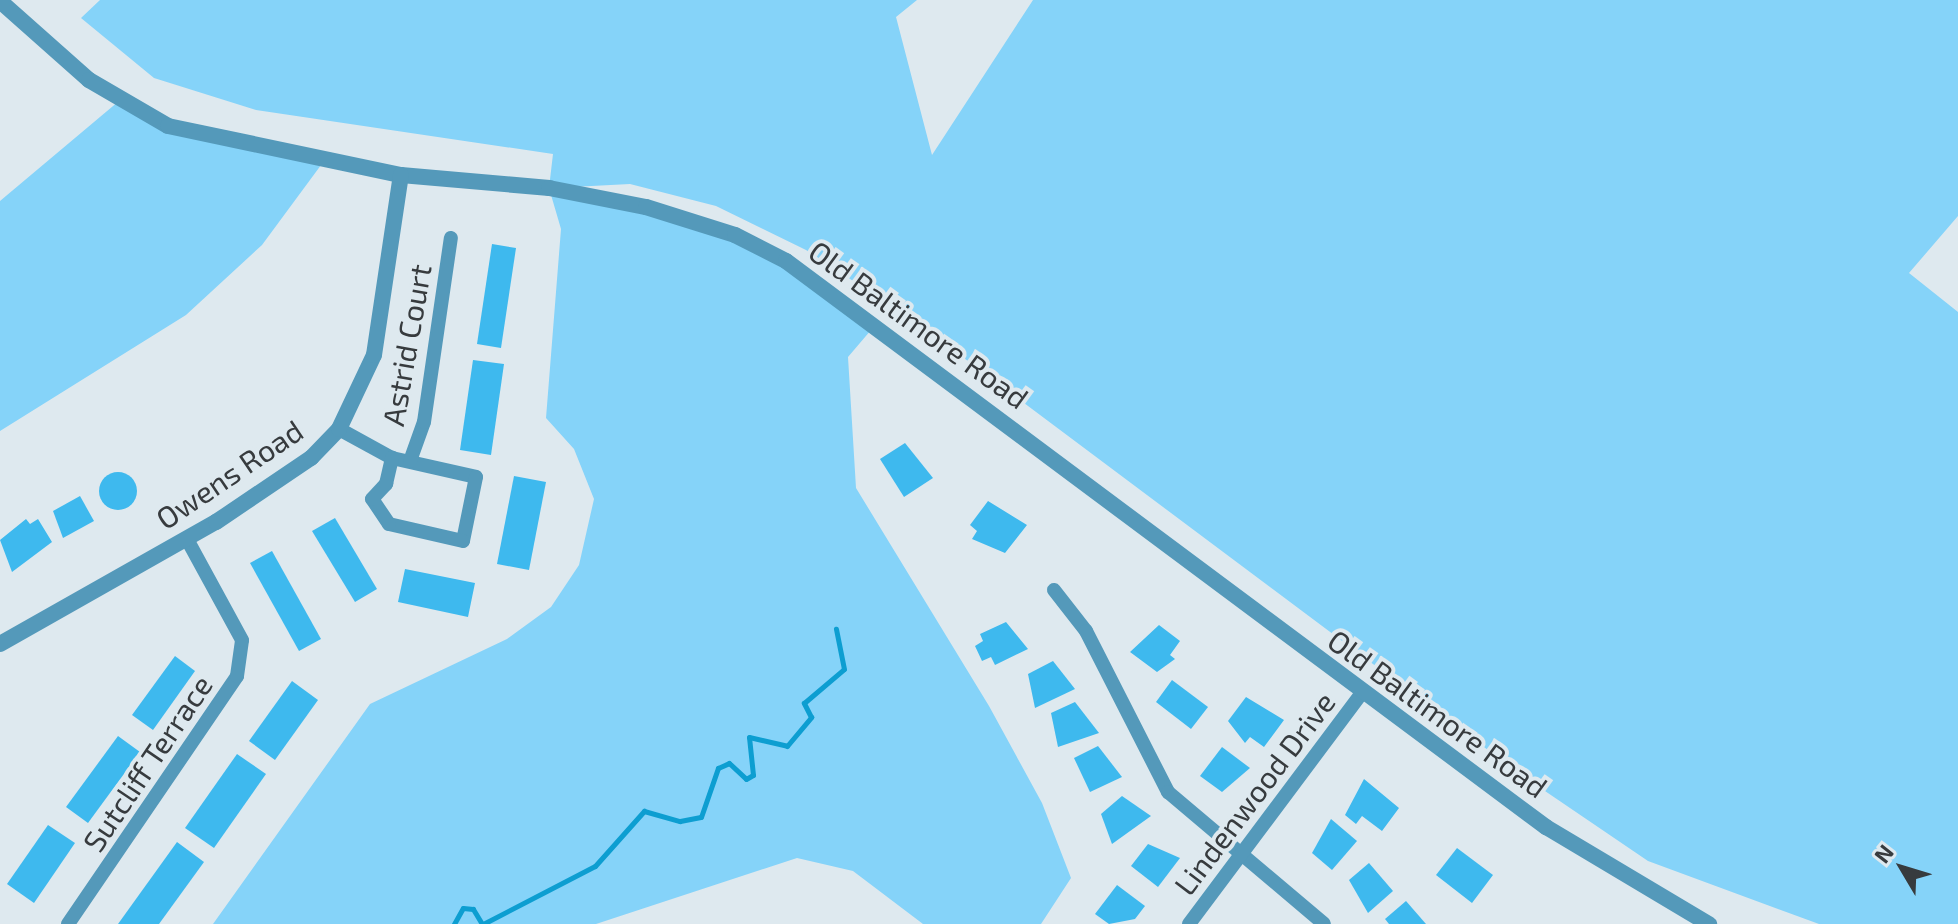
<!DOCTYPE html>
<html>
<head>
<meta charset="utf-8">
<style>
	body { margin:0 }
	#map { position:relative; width:1958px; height:924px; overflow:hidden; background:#dee9ef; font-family:"Exo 2",sans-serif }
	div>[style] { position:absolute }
	.green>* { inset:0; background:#85d3f9 }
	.stream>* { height:5px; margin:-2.5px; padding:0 2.5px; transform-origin:2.5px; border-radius:2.5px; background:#0d9ed1 }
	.building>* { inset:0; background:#3eb9ee }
	.round { border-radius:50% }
	.minor>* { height:14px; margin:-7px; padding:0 7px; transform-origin:7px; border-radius:7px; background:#5499ba }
	.tertiary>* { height:16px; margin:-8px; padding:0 8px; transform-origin:8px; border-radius:8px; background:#5499ba }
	span { translate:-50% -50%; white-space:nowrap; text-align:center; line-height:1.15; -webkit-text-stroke:8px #dee9ef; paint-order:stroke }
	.street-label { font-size:30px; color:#373b3e }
	.north { position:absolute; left:1862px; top:828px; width:80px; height:80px; -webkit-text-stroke:6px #dee9ef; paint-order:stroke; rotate:308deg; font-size:22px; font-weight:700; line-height:32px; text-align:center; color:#373b3e }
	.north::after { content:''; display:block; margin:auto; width:28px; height:36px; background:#373b3e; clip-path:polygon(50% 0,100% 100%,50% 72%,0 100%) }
</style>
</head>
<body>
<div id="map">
	<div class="green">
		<div style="clip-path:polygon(100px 0,917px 0,896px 17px,932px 155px,1033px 0,1958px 0,1958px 216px,1909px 273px,1958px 312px,1958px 924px,1819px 924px,1648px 861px,1520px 774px,917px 323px,806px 250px,716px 206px,630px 184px,553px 188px,735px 234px,877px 323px,848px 357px,856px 488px,989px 706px,1042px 803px,1071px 878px,1041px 924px,923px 924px,853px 871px,797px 858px,596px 924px,213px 924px,370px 704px,507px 639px,551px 607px,579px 565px,594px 499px,574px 449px,546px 418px,561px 229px,549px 188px,553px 154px,256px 110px,154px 78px,81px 18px)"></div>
		<div style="clip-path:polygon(119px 101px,168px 126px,324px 161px,262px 245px,186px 315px,0 431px,0 201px)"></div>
	</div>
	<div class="stream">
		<div style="left:454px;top:924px;width:18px;rotate:-61deg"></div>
		<div style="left:463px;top:908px;width:10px;rotate:6deg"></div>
		<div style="left:473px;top:909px;width:17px;rotate:59deg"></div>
		<div style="left:483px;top:924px;width:126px;rotate:-27.4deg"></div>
		<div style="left:595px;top:866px;width:74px;rotate:-48.3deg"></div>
		<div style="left:644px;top:811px;width:37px;rotate:16deg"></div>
		<div style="left:680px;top:821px;width:21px;rotate:-11deg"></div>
		<div style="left:701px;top:817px;width:52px;rotate:-70.9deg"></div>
		<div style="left:718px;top:768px;width:12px;rotate:-24deg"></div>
		<div style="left:729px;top:763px;width:23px;rotate:43deg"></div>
		<div style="left:746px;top:779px;width:8px;rotate:-30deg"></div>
		<div style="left:753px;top:775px;width:38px;rotate:-96deg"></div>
		<div style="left:749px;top:737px;width:39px;rotate:13deg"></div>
		<div style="left:787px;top:746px;width:38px;rotate:-50deg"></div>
		<div style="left:811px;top:717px;width:16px;rotate:-117deg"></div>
		<div style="left:804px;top:703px;width:52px;rotate:-40.4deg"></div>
		<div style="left:844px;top:669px;width:41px;rotate:-101.3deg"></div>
	</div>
	<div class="building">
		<div style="clip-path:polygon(492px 244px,516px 248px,501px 348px,477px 344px)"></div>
		<div style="clip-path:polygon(473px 360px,504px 364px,491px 455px,460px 450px)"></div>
		<div style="clip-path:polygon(905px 443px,933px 478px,904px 497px,880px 459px)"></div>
		<div class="round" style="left:99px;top:472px;width:38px;height:38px"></div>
		<div style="clip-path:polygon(514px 476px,546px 482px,529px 570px,497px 564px)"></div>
		<div style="clip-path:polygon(80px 496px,94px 521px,63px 538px,53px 511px)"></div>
		<div style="clip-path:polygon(988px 501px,1027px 525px,1005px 553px,972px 539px,977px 531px,970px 525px)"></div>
		<div style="clip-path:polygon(335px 518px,377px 589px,355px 602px,312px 531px)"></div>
		<div style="clip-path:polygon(26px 519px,30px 524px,38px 519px,52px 542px,12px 572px,0 540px)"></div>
		<div style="clip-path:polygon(272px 551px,321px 639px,299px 651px,250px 563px)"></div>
		<div style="clip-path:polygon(405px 569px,475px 583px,468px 617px,398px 602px)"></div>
		<div style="clip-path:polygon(1006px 622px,1028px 649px,995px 665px,991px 657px,982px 661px,975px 646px,983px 641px,980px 634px)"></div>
		<div style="clip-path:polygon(1159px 625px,1180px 641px,1170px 655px,1175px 659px,1157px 672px,1130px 652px)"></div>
		<div style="clip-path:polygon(175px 656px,195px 671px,153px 730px,132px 715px)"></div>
		<div style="clip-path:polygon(1053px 661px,1075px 689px,1035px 708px,1028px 674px)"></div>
		<div style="clip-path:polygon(1172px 680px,1208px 707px,1191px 729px,1156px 702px)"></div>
		<div style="clip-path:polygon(292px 681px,318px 700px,275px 760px,249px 741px)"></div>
		<div style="clip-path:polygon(1246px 697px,1284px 720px,1264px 747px,1250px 737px,1245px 743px,1228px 721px)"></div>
		<div style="clip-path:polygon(1075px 702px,1099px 733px,1058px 747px,1051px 713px)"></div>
		<div style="clip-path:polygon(118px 736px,140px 752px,88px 823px,66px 807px)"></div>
		<div style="clip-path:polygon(1098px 746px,1122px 777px,1090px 792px,1074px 758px)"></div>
		<div style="clip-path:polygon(1222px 747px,1250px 768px,1222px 792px,1200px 776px)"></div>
		<div style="clip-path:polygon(237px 754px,266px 774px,214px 848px,185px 828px)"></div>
		<div style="clip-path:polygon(1364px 779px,1399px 808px,1382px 831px,1362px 816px,1356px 824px,1345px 815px)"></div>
		<div style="clip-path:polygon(1122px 796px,1151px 816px,1112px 844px,1101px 814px)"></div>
		<div style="clip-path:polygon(1331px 819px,1357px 841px,1332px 870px,1312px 853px)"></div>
		<div style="clip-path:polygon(48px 825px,75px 843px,34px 903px,7px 884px)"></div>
		<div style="clip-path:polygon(177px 842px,204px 862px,159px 924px,118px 924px)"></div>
		<div style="clip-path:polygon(1148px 844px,1180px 858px,1158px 887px,1131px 866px)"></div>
		<div style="clip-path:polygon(1457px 848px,1493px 875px,1472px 903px,1436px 875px)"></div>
		<div style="clip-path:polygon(1369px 863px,1393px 891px,1368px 913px,1349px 880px)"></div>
		<div style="clip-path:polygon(1117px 885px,1145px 906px,1135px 919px,1109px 924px,1095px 914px)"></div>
		<div style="clip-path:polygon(1406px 901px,1426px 924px,1389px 924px,1385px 919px)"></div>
	</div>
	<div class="minor">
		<div style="left:339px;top:429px;width:60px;rotate:28.7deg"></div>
		<div style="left:392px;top:458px;width:86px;rotate:12.7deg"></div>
		<div style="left:476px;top:477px;width:65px;rotate:101.5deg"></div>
		<div style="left:463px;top:541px;width:76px;rotate:-167.1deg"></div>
		<div style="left:389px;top:524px;width:30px;rotate:-124deg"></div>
		<div style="left:372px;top:499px;width:21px;rotate:-47deg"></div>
		<div style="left:386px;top:484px;width:27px;rotate:-77deg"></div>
		<div style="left:410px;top:461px;width:41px;rotate:-70.3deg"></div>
		<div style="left:424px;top:422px;width:186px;rotate:-81.7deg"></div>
		<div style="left:1054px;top:590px;width:52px;rotate:52deg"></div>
		<div style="left:1086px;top:631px;width:181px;rotate:63deg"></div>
		<div style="left:1168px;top:792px;width:204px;rotate:40.2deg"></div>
		<div style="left:68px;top:924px;width:300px;rotate:-55.7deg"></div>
		<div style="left:237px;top:676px;width:36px;rotate:-82deg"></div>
		<div style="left:242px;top:640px;width:115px;rotate:-118.6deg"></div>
		<div style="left:1189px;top:924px;width:289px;rotate:-53.2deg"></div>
	</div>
	<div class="tertiary">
		<div style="left:0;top:1px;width:119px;rotate:41.6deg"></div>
		<div style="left:89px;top:80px;width:91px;rotate:30.2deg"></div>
		<div style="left:168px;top:126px;width:238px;rotate:11.9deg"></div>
		<div style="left:401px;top:175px;width:149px;rotate:5deg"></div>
		<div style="left:549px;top:188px;width:99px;rotate:11.1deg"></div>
		<div style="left:646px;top:207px;width:93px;rotate:17.5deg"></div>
		<div style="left:735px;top:235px;width:57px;rotate:27deg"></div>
		<div style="left:786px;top:261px;width:948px;rotate:36.68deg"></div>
		<div style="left:1546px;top:827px;width:190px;rotate:30.8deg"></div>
		<div style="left:0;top:644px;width:248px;rotate:-29.5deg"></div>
		<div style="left:216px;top:522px;width:115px;rotate:-34deg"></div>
		<div style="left:311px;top:458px;width:40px;rotate:-46deg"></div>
		<div style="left:339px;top:429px;width:82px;rotate:-64.7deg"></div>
		<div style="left:374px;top:355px;width:182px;rotate:-81.5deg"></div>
	</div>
	<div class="street-label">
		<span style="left:919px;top:324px;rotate:36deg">Old Baltimore Road</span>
		<span style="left:406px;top:345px;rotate:-80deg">Astrid Court</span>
		<span style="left:229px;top:474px;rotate:-34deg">Owens Road</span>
		<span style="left:1438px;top:713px;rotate:36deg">Old Baltimore Road</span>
		<span style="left:147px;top:763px;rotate:-56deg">Sutcliff Terrace</span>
		<span style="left:1254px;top:793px;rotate:-53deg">Lindenwood Drive</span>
	</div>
	<div class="north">N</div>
</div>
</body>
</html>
